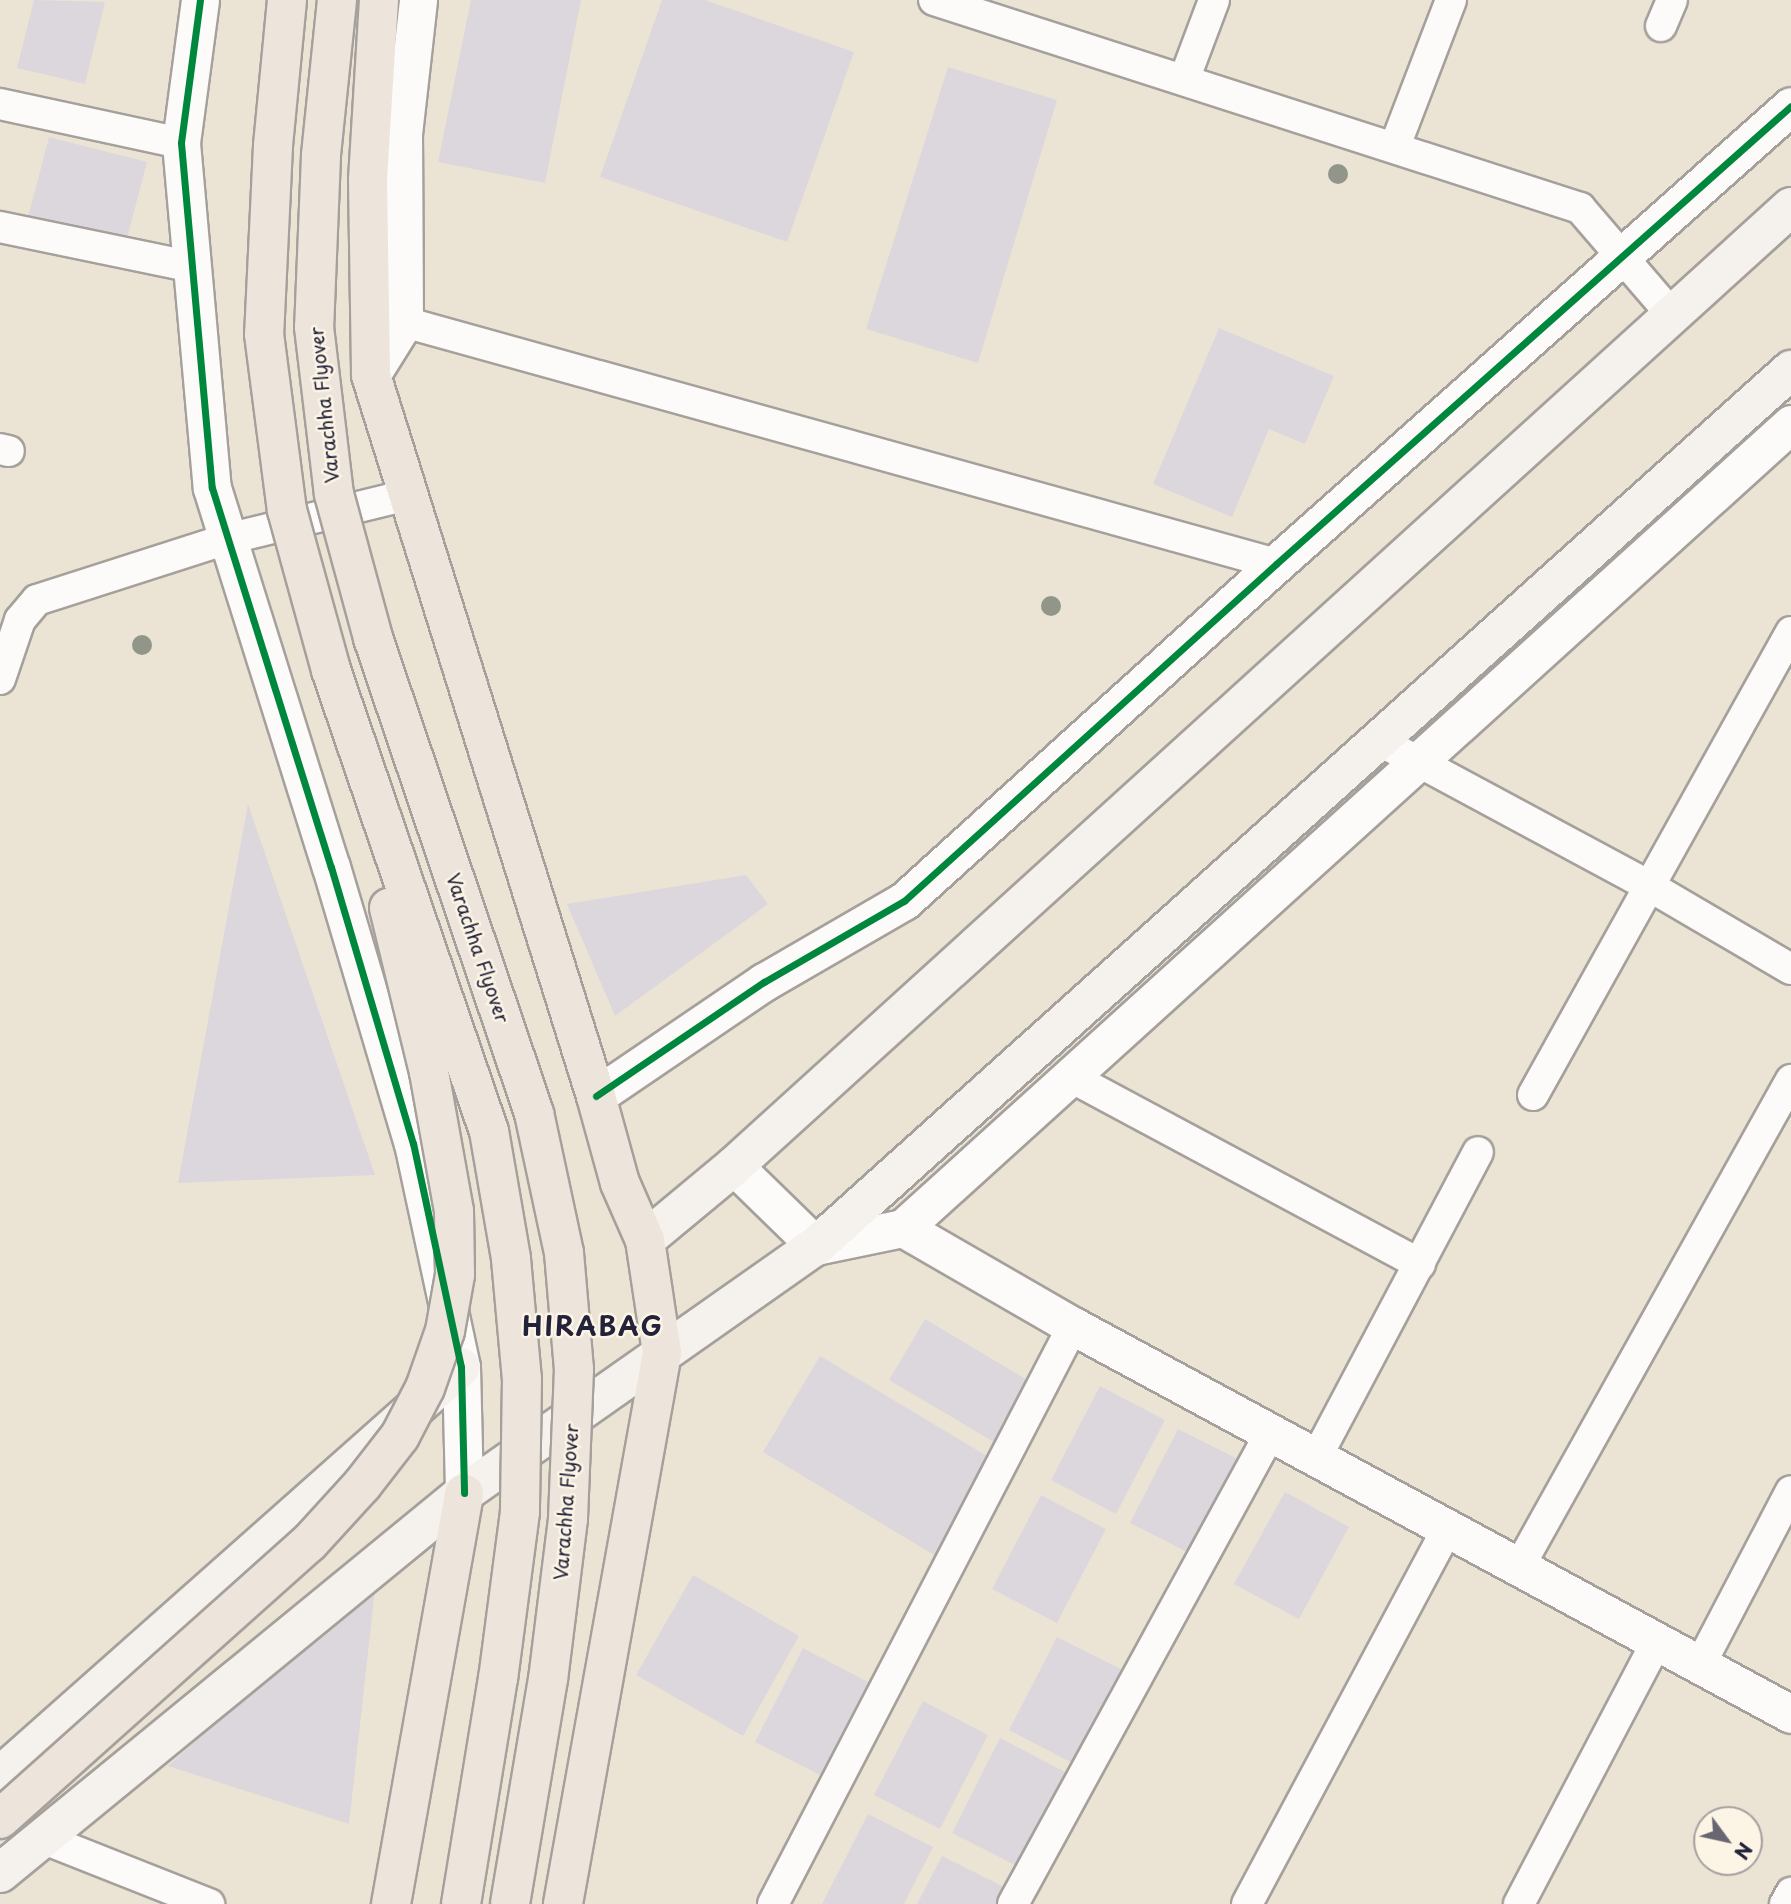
<!DOCTYPE html>
<html>
<head>
<meta charset="utf-8">
<style>
	body { margin:0 }
	#map { position:relative; width:1791px; height:1904px; overflow:hidden; background:#ebe4d5; font-family:"Playpen Sans",sans-serif }
	div>[style] { position:absolute }
	.building>* { inset:0; background:#dcd7dc }
	.roads { filter:drop-shadow(2px 0 #a5a09b) drop-shadow(-2px 0 #a5a09b) drop-shadow(0 2px #a5a09b) drop-shadow(0 -2px #a5a09b) }
	.minor>* { height:30px; margin:-15px; padding:0 15px; transform-origin:15px; border-radius:15px; background:#fcfbf9 }
	.tertiary>* { height:37px; margin:-18.5px; padding:0 18.5px; transform-origin:18.5px; border-radius:18.5px; background:#fcfbf9 }
	.secondary>* { height:38px; margin:-19px; padding:0 19px; transform-origin:19px; border-radius:19px; background:#f5f2ee }
	.primary>* { height:38px; margin:-19px; padding:0 19px; transform-origin:19px; border-radius:19px; background:#ede5dc }
	.bridges { filter:drop-shadow(2px 0 #a5a09b) drop-shadow(-2px 0 #a5a09b) drop-shadow(0 2px #a5a09b) drop-shadow(0 -2px #a5a09b) }
	.primary-bridge>* { height:38px; margin:-19px; padding:0 19px; transform-origin:19px; border-radius:19px; background:#ede5dc }
	.cycleway>* { height:7px; margin:-3.5px; padding:0 3.5px; transform-origin:3.5px; border-radius:3.5px; background:#00873e }
	.trees>* { width:20px; height:20px; margin:-10px; border-radius:50%; background:#929589 }
	span { translate:-50% -50%; white-space:nowrap; text-align:center; line-height:1.15; -webkit-text-stroke:5px #fcf5e5; paint-order:stroke }
	.street-label { font-size:19px; color:#22223b }
	.district-label { font-size:26px; color:#22223b; font-weight:700; letter-spacing:2px }
	.north { position:absolute; left:1693px; top:1806px; width:70px; height:70px; box-sizing:border-box; background:#fcf5e5; border:2px solid #a5a1a1; border-radius:50%; rotate:123deg; font-size:19px; font-weight:700; line-height:28px; text-align:center; color:#22223b }
	.north::after { content:''; display:block; margin:auto; width:24px; height:32px; background:#686671; clip-path:polygon(50% 0,100% 100%,50% 72%,0 100%) }
</style>
</head>
<body>
<div id="map">
	<div class="building">
		<div style="clip-path:polygon(34px 0,105px 2px,85px 84px,17px 68px)"></div>
		<div style="clip-path:polygon(471px 0,581px 0,545px 183px,438px 162px)"></div>
		<div style="clip-path:polygon(662px 0,705px 0,854px 52px,787px 242px,600px 177px)"></div>
		<div style="clip-path:polygon(948px 67px,1057px 100px,978px 363px,866px 329px)"></div>
		<div style="clip-path:polygon(49px 137px,147px 162px,124px 250px,26px 225px)"></div>
		<div style="clip-path:polygon(1219px 328px,1334px 376px,1305px 444px,1269px 429px,1232px 517px,1153px 484px)"></div>
		<div style="clip-path:polygon(248px 804px,375px 1175px,178px 1183px)"></div>
		<div style="clip-path:polygon(746px 875px,768px 904px,615px 1016px,567px 904px)"></div>
		<div style="clip-path:polygon(925px 1319px,1029px 1381px,994px 1442px,889px 1380px)"></div>
		<div style="clip-path:polygon(820px 1356px,997px 1462px,939px 1558px,763px 1452px)"></div>
		<div style="clip-path:polygon(1100px 1386px,1165px 1420px,1116px 1514px,1051px 1480px)"></div>
		<div style="clip-path:polygon(1178px 1429px,1244px 1462px,1195px 1556px,1130px 1523px)"></div>
		<div style="clip-path:polygon(1285px 1492px,1349px 1527px,1299px 1619px,1234px 1584px)"></div>
		<div style="clip-path:polygon(1041px 1495px,1106px 1529px,1057px 1623px,992px 1589px)"></div>
		<div style="clip-path:polygon(693px 1575px,799px 1636px,743px 1736px,636px 1675px)"></div>
		<div style="clip-path:polygon(376px 1580px,349px 1824px,168px 1766px)"></div>
		<div style="clip-path:polygon(1057px 1637px,1123px 1670px,1074px 1764px,1009px 1730px)"></div>
		<div style="clip-path:polygon(803px 1648px,868px 1682px,820px 1775px,755px 1742px)"></div>
		<div style="clip-path:polygon(923px 1701px,988px 1735px,940px 1829px,874px 1795px)"></div>
		<div style="clip-path:polygon(1000px 1738px,1065px 1772px,1017px 1866px,952px 1833px)"></div>
		<div style="clip-path:polygon(868px 1814px,933px 1847px,904px 1904px,822px 1904px)"></div>
		<div style="clip-path:polygon(942px 1856px,1008px 1889px,1000px 1904px,917px 1904px)"></div>
	</div>
	<div class="roads">
		<div class="minor">
			<div style="left:934px;top:0;width:679px;rotate:17.85deg"></div>
			<div style="left:1580px;top:208px;width:141px;rotate:49.3deg"></div>
			<div style="left:1661px;top:26px;width:28px;rotate:-67deg"></div>
			<div style="left:1184px;top:80px;width:85px;rotate:-69.4deg"></div>
			<div style="left:0;top:104px;width:185px;rotate:12.2deg"></div>
			<div style="left:1395px;top:146px;width:156px;rotate:-69deg"></div>
			<div style="left:0;top:227px;width:197px;rotate:11.7deg"></div>
			<div style="left:404px;top:322px;width:905px;rotate:15.51deg"></div>
			<div style="left:0;top:449px;width:9px;rotate:13deg"></div>
			<div style="left:0;top:679px;width:62px;rotate:-71.3deg"></div>
			<div style="left:20px;top:620px;width:26px;rotate:-50deg"></div>
			<div style="left:37px;top:600px;width:200px;rotate:-17.8deg"></div>
			<div style="left:227px;top:539px;width:186px;rotate:-13.7deg"></div>
			<div style="left:1378px;top:740px;width:310px;rotate:28.3deg"></div>
			<div style="left:1651px;top:887px;width:162px;rotate:30.4deg"></div>
			<div style="left:1071px;top:1077px;width:396px;rotate:28.2deg"></div>
			<div style="left:1533px;top:1095px;width:530px;rotate:-60.87deg"></div>
			<div style="left:1316px;top:1458px;width:346px;rotate:-62.1deg"></div>
			<div style="left:1519px;top:1567px;width:558px;rotate:-60.82deg"></div>
			<div style="left:1700px;top:1665px;width:196px;rotate:-62.4deg"></div>
			<div style="left:42px;top:1838px;width:180px;rotate:21.6deg"></div>
			<div style="left:773px;top:1904px;width:651px;rotate:-62.57deg"></div>
			<div style="left:1013px;top:1904px;width:538px;rotate:-61.34deg"></div>
			<div style="left:1247px;top:1904px;width:425px;rotate:-61.9deg"></div>
			<div style="left:1519px;top:1904px;width:297px;rotate:-62.3deg"></div>
			<div style="left:1785px;top:1904px;width:13px;rotate:-61deg"></div>
		</div>
		<div class="tertiary">
			<div style="left:200px;top:0;width:144px;rotate:97.6deg"></div>
			<div style="left:181px;top:143px;width:346px;rotate:84.9deg"></div>
			<div style="left:212px;top:488px;width:397px;rotate:72.6deg"></div>
			<div style="left:331px;top:867px;width:288px;rotate:73.5deg"></div>
			<div style="left:413px;top:1143px;width:229px;rotate:77.9deg"></div>
			<div style="left:461px;top:1367px;width:126px;rotate:88.6deg"></div>
			<div style="left:371px;top:375px;width:62px;rotate:-58.1deg"></div>
			<div style="left:404px;top:322px;width:188px;rotate:-90.3deg"></div>
			<div style="left:403px;top:134px;width:135px;rotate:-83.6deg"></div>
			<div style="left:596px;top:1096px;width:203px;rotate:-34.2deg"></div>
			<div style="left:764px;top:982px;width:162px;rotate:-30.1deg"></div>
			<div style="left:904px;top:901px;width:502px;rotate:-42.17deg"></div>
			<div style="left:1276px;top:564px;width:689px;rotate:-41.65deg"></div>
			<div style="left:734px;top:1166px;width:115px;rotate:44.3deg"></div>
			<div style="left:816px;top:1246px;width:89px;rotate:-11.7deg"></div>
			<div style="left:903px;top:1228px;width:1198px;rotate:-42.16deg"></div>
			<div style="left:903px;top:1228px;width:196px;rotate:30deg"></div>
			<div style="left:1073px;top:1326px;width:816px;rotate:28.39deg"></div>
		</div>
		<div class="secondary">
			<div style="left:645px;top:1240px;width:116px;rotate:-39.7deg"></div>
			<div style="left:734px;top:1166px;width:1427px;rotate:-42.22deg"></div>
			<div style="left:0;top:1776px;width:616px;rotate:-41.58deg"></div>
			<div style="left:0;top:1873px;width:600px;rotate:-39.32deg"></div>
			<div style="left:464px;top:1493px;width:430px;rotate:-35.1deg"></div>
			<div style="left:816px;top:1246px;width:1311px;rotate:-41.94deg"></div>
		</div>
		<div class="primary">
			<div style="left:379px;top:0;width:180px;rotate:93.5deg"></div>
			<div style="left:368px;top:180px;width:195px;rotate:89.1deg"></div>
			<div style="left:371px;top:375px;width:755px;rotate:72.67deg"></div>
			<div style="left:596px;top:1096px;width:90px;rotate:74.6deg"></div>
			<div style="left:620px;top:1183px;width:62px;rotate:66.3deg"></div>
			<div style="left:645px;top:1240px;width:114px;rotate:81.4deg"></div>
			<div style="left:662px;top:1353px;width:560px;rotate:100.19deg"></div>
			<div style="left:391px;top:1904px;width:417px;rotate:-79.9deg"></div>
		</div>
	</div>
	<div class="bridges">
		<div class="primary-bridge">
			<div style="left:287px;top:0;width:147px;rotate:95.5deg"></div>
			<div style="left:273px;top:146px;width:188px;rotate:92.7deg"></div>
			<div style="left:264px;top:334px;width:177px;rotate:82.6deg"></div>
			<div style="left:287px;top:510px;width:166px;rotate:74.6deg"></div>
			<div style="left:331px;top:670px;width:487px;rotate:71.1deg"></div>
			<div style="left:489px;top:1131px;width:130px;rotate:80.2deg"></div>
			<div style="left:511px;top:1259px;width:121px;rotate:84.8deg"></div>
			<div style="left:522px;top:1379px;width:133px;rotate:90.9deg"></div>
			<div style="left:520px;top:1512px;width:167px;rotate:97.5deg"></div>
			<div style="left:498px;top:1678px;width:229px;rotate:99.3deg"></div>
			<div style="left:337px;top:0;width:157px;rotate:95.9deg"></div>
			<div style="left:321px;top:156px;width:171px;rotate:92.3deg"></div>
			<div style="left:314px;top:327px;width:168px;rotate:83.2deg"></div>
			<div style="left:334px;top:494px;width:149px;rotate:74.8deg"></div>
			<div style="left:373px;top:638px;width:502px;rotate:71.28deg"></div>
			<div style="left:534px;top:1113px;width:143px;rotate:77.9deg"></div>
			<div style="left:564px;top:1253px;width:116px;rotate:85.1deg"></div>
			<div style="left:574px;top:1369px;width:150px;rotate:92.3deg"></div>
			<div style="left:568px;top:1519px;width:161px;rotate:97.1deg"></div>
			<div style="left:548px;top:1679px;width:228px;rotate:99.6deg"></div>
			<div style="left:0;top:1819px;width:414px;rotate:-41.8deg"></div>
			<div style="left:309px;top:1543px;width:79px;rotate:-47.6deg"></div>
			<div style="left:362px;top:1485px;width:62px;rotate:-52.2deg"></div>
			<div style="left:400px;top:1436px;width:54px;rotate:-62.5deg"></div>
			<div style="left:425px;top:1388px;width:60px;rotate:-70.7deg"></div>
			<div style="left:445px;top:1331px;width:57px;rotate:-79.9deg"></div>
			<div style="left:455px;top:1275px;width:64px;rotate:-90.9deg"></div>
			<div style="left:454px;top:1211px;width:141px;rotate:-100.2deg"></div>
			<div style="left:429px;top:1072px;width:169px;rotate:-103.7deg"></div>
		</div>
	</div>
	<div class="cycleway">
		<div style="left:200px;top:0;width:144px;rotate:97.6deg"></div>
		<div style="left:181px;top:143px;width:346px;rotate:84.9deg"></div>
		<div style="left:212px;top:488px;width:397px;rotate:72.6deg"></div>
		<div style="left:331px;top:867px;width:288px;rotate:73.5deg"></div>
		<div style="left:413px;top:1143px;width:229px;rotate:77.9deg"></div>
		<div style="left:461px;top:1367px;width:126px;rotate:88.6deg"></div>
		<div style="left:596px;top:1096px;width:203px;rotate:-34.2deg"></div>
		<div style="left:764px;top:982px;width:162px;rotate:-30.1deg"></div>
		<div style="left:904px;top:901px;width:502px;rotate:-42.17deg"></div>
		<div style="left:1276px;top:564px;width:689px;rotate:-41.65deg"></div>
	</div>
	<div class="trees">
		<div style="left:1338px;top:174px"></div>
		<div style="left:1051px;top:606px"></div>
		<div style="left:142px;top:645px"></div>
	</div>
	<div class="street-label">
		<span style="left:324px;top:405px;rotate:-96deg">Varachha Flyover</span>
		<span style="left:478px;top:948px;rotate:71deg">Varachha Flyover</span>
		<span style="left:566px;top:1502px;rotate:-86deg">Varachha Flyover</span>
	</div>
	<div class="district-label">
		<span style="left:593px;top:1326px">HIRABAG</span>
	</div>
	<div class="north">N</div>
</div>
</body>
</html>
